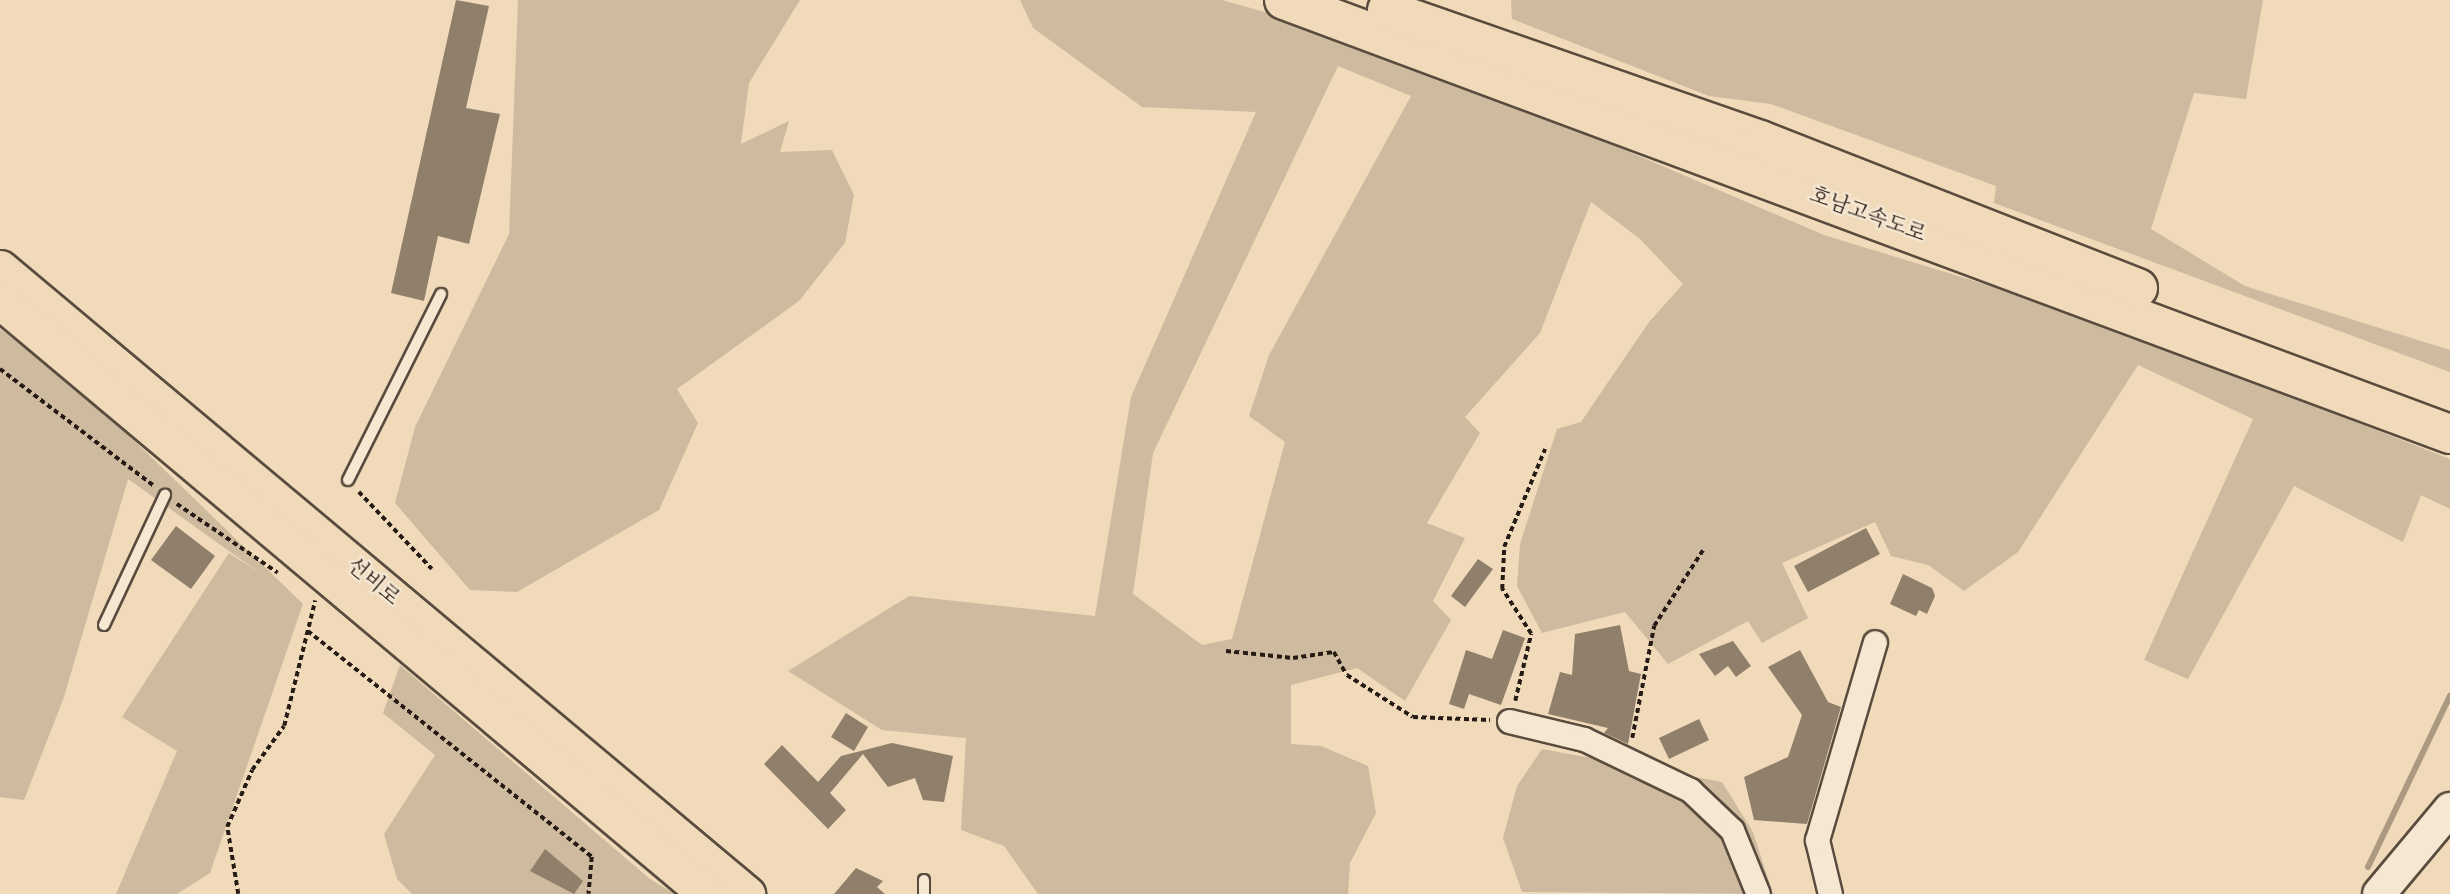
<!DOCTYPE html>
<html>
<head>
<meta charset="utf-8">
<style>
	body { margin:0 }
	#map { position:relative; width:2450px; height:894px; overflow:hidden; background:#f0daba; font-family:"Gentium Book Plus","Noto Serif KR",serif }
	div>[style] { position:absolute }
	.green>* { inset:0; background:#ceba9e }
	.stream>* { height:6px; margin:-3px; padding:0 3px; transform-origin:3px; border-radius:3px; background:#ac9982 }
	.building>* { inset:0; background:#907f6b }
	.path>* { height:3.5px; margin-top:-1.75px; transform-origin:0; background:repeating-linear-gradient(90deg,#271c15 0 5px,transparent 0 8.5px) }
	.roads { filter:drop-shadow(2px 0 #594c3e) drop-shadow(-2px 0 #594c3e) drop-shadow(0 2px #594c3e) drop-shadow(0 -2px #594c3e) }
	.lane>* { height:10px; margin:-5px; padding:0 5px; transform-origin:5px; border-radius:5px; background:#f5e7d2 }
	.street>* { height:23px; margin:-11.5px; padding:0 11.5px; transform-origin:11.5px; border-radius:11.5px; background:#f5e7d2 }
	.secondary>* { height:32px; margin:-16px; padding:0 16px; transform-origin:16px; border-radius:16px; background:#f5e7d2 }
	.primary>* { height:35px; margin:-17.5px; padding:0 17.5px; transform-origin:17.5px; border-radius:17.5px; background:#f0daba }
	.highway>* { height:38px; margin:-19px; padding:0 19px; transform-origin:19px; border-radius:19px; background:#f0daba }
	span { translate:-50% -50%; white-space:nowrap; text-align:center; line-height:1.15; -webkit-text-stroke:5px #f5e7d2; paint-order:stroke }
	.street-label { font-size:21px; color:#271c15 }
</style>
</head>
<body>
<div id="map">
	<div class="green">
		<div style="clip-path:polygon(518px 0,800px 0,749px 83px,741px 144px,789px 121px,780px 152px,832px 150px,854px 195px,845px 243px,799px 301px,677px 389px,698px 423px,659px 510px,517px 592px,470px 590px,395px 503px,415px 427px,509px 234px)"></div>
		<div style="clip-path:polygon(evenodd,1020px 0,1222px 0,1272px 14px,1536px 112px,1824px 235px,2079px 313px,2450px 459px,2450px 509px,2421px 495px,2403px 542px,2294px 486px,2188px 679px,2144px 660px,2253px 419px,2138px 365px,2018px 552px,1964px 591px,1928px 565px,1891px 556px,1875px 522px,1782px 563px,1808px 618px,1762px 643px,1748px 621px,1668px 664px,1625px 612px,1542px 633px,1517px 586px,1520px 544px,1557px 429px,1581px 422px,1649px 322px,1683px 284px,1640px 239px,1591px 202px,1540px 333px,1465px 417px,1480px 433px,1427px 523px,1465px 538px,1433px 601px,1451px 620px,1405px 701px,1357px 668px,1291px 685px,1291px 744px,1321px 746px,1368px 766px,1376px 813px,1350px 863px,1348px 894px,1038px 894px,1004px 846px,961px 830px,966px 738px,882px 730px,788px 671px,909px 596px,1095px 616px,1131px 397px,1256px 112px,1142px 107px,1033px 28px,1020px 0,1338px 66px,1411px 96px,1269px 355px,1249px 416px,1285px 442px,1232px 639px,1202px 645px,1133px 594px,1153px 453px,1338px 66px)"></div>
		<div style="clip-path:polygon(1511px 0,2263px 0,2246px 99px,2194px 93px,2151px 229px,2245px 286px,2450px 350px,2450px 372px,1994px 203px,1996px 186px,1771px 104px,1709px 96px,1512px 19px)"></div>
		<div style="clip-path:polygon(0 329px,83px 391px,303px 604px,210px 873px,177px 894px,116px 894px,177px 751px,122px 717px,229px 553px,260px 573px,128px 479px,64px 697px,24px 800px,0 797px)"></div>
		<div style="clip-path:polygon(400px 665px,650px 879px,675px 894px,412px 894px,397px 879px,384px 834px,435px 755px,383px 713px)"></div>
		<div style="clip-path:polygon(1542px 749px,1722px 782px,1753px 832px,1773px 894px,1522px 892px,1503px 838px,1517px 786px)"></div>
	</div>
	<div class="stream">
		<div style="left:2368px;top:867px;width:190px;rotate:-64.4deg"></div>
	</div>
	<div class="building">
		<div style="clip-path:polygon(456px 0,489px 6px,466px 108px,500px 114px,469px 244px,438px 236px,424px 301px,391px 293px)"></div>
		<div style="clip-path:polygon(176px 526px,215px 556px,191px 589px,151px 560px)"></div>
		<div style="clip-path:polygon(1866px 528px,1880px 554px,1808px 592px,1794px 566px)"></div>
		<div style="clip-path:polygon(1478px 559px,1493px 569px,1465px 607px,1451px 596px)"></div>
		<div style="clip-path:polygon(1903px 574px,1932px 588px,1935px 596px,1927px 614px,1919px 610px,1916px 616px,1890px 604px)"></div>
		<div style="clip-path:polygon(1620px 625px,1629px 671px,1641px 674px,1628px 744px,1604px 733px,1608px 728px,1548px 714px,1560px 672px,1572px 675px,1575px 634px)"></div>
		<div style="clip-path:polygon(1503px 630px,1525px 638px,1501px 705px,1469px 694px,1464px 709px,1449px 704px,1466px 650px,1492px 659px)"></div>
		<div style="clip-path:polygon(1733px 641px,1751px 666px,1736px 677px,1728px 666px,1715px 676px,1699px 654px)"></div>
		<div style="clip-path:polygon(1800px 650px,1828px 702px,1841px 707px,1807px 824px,1754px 820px,1744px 777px,1788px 757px,1802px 715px,1768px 667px)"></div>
		<div style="clip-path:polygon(846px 713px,868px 727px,854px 751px,831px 737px)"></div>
		<div style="clip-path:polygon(1699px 719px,1709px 740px,1669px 759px,1659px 738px)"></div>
		<div style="clip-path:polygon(892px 743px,953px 756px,944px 802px,923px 800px,915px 778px,888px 787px,863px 754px,830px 793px,846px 810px,828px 829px,764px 764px,782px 745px,818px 782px,841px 756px)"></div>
		<div style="clip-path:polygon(545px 849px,583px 881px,574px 894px,530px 871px)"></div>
		<div style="clip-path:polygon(856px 868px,883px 881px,877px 887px,885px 894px,834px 894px)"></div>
	</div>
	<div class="path">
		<div style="left:0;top:369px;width:193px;rotate:37.2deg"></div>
		<div style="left:359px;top:492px;width:106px;rotate:46.5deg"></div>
		<div style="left:177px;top:504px;width:122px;rotate:34.3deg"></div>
		<div style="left:308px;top:631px;width:363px;rotate:38.5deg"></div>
		<div style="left:592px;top:857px;width:37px;rotate:95deg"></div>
		<div style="left:1226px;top:651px;width:67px;rotate:6deg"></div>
		<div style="left:1293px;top:658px;width:41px;rotate:-8.3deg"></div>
		<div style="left:1334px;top:652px;width:26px;rotate:61deg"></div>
		<div style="left:1347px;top:675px;width:78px;rotate:32.5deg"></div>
		<div style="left:1413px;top:717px;width:77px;rotate:2.2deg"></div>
		<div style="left:1515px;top:701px;width:69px;rotate:-76.6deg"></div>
		<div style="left:1531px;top:634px;width:54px;rotate:-122.8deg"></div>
		<div style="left:1502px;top:589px;width:42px;rotate:-87.3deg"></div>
		<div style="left:1504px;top:547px;width:106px;rotate:-67.3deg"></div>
		<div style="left:1632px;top:738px;width:114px;rotate:-78.9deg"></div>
		<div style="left:1654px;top:626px;width:90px;rotate:-57.2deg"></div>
		<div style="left:238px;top:894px;width:68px;rotate:-99.3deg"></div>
		<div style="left:227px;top:827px;width:62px;rotate:-66.3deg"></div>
		<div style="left:252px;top:770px;width:54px;rotate:-54deg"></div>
		<div style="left:284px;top:726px;width:129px;rotate:-76.1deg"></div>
	</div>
	<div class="roads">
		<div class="lane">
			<div style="left:348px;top:480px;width:208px;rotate:-63.4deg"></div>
			<div style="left:104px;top:625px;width:144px;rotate:-64.9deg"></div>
			<div style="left:924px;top:894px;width:14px;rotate:-90deg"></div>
		</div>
		<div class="street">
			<div style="left:1509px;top:721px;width:77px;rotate:13.5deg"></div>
			<div style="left:1584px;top:739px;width:118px;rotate:25.7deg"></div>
			<div style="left:1690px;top:790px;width:58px;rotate:43.6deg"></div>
			<div style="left:1732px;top:830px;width:69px;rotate:67.9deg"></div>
			<div style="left:1830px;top:894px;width:56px;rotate:-103.5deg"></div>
			<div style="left:1817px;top:840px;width:206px;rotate:-73.7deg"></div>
		</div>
		<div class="secondary">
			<div style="left:2379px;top:894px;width:111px;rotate:-50.1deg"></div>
		</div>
		<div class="primary">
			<div style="left:0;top:268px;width:975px;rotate:39.96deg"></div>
			<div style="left:0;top:301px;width:922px;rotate:40.03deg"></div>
		</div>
		<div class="highway">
			<div style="left:1284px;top:0;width:1244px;rotate:20.42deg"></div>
			<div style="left:1387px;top:10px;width:395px;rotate:19.2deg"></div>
			<div style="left:1760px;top:140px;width:406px;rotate:21.4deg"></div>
		</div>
	</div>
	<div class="street-label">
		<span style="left:1868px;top:214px;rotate:20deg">호남고속도로</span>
		<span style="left:374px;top:581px;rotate:40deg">선비로</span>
	</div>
</div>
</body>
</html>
